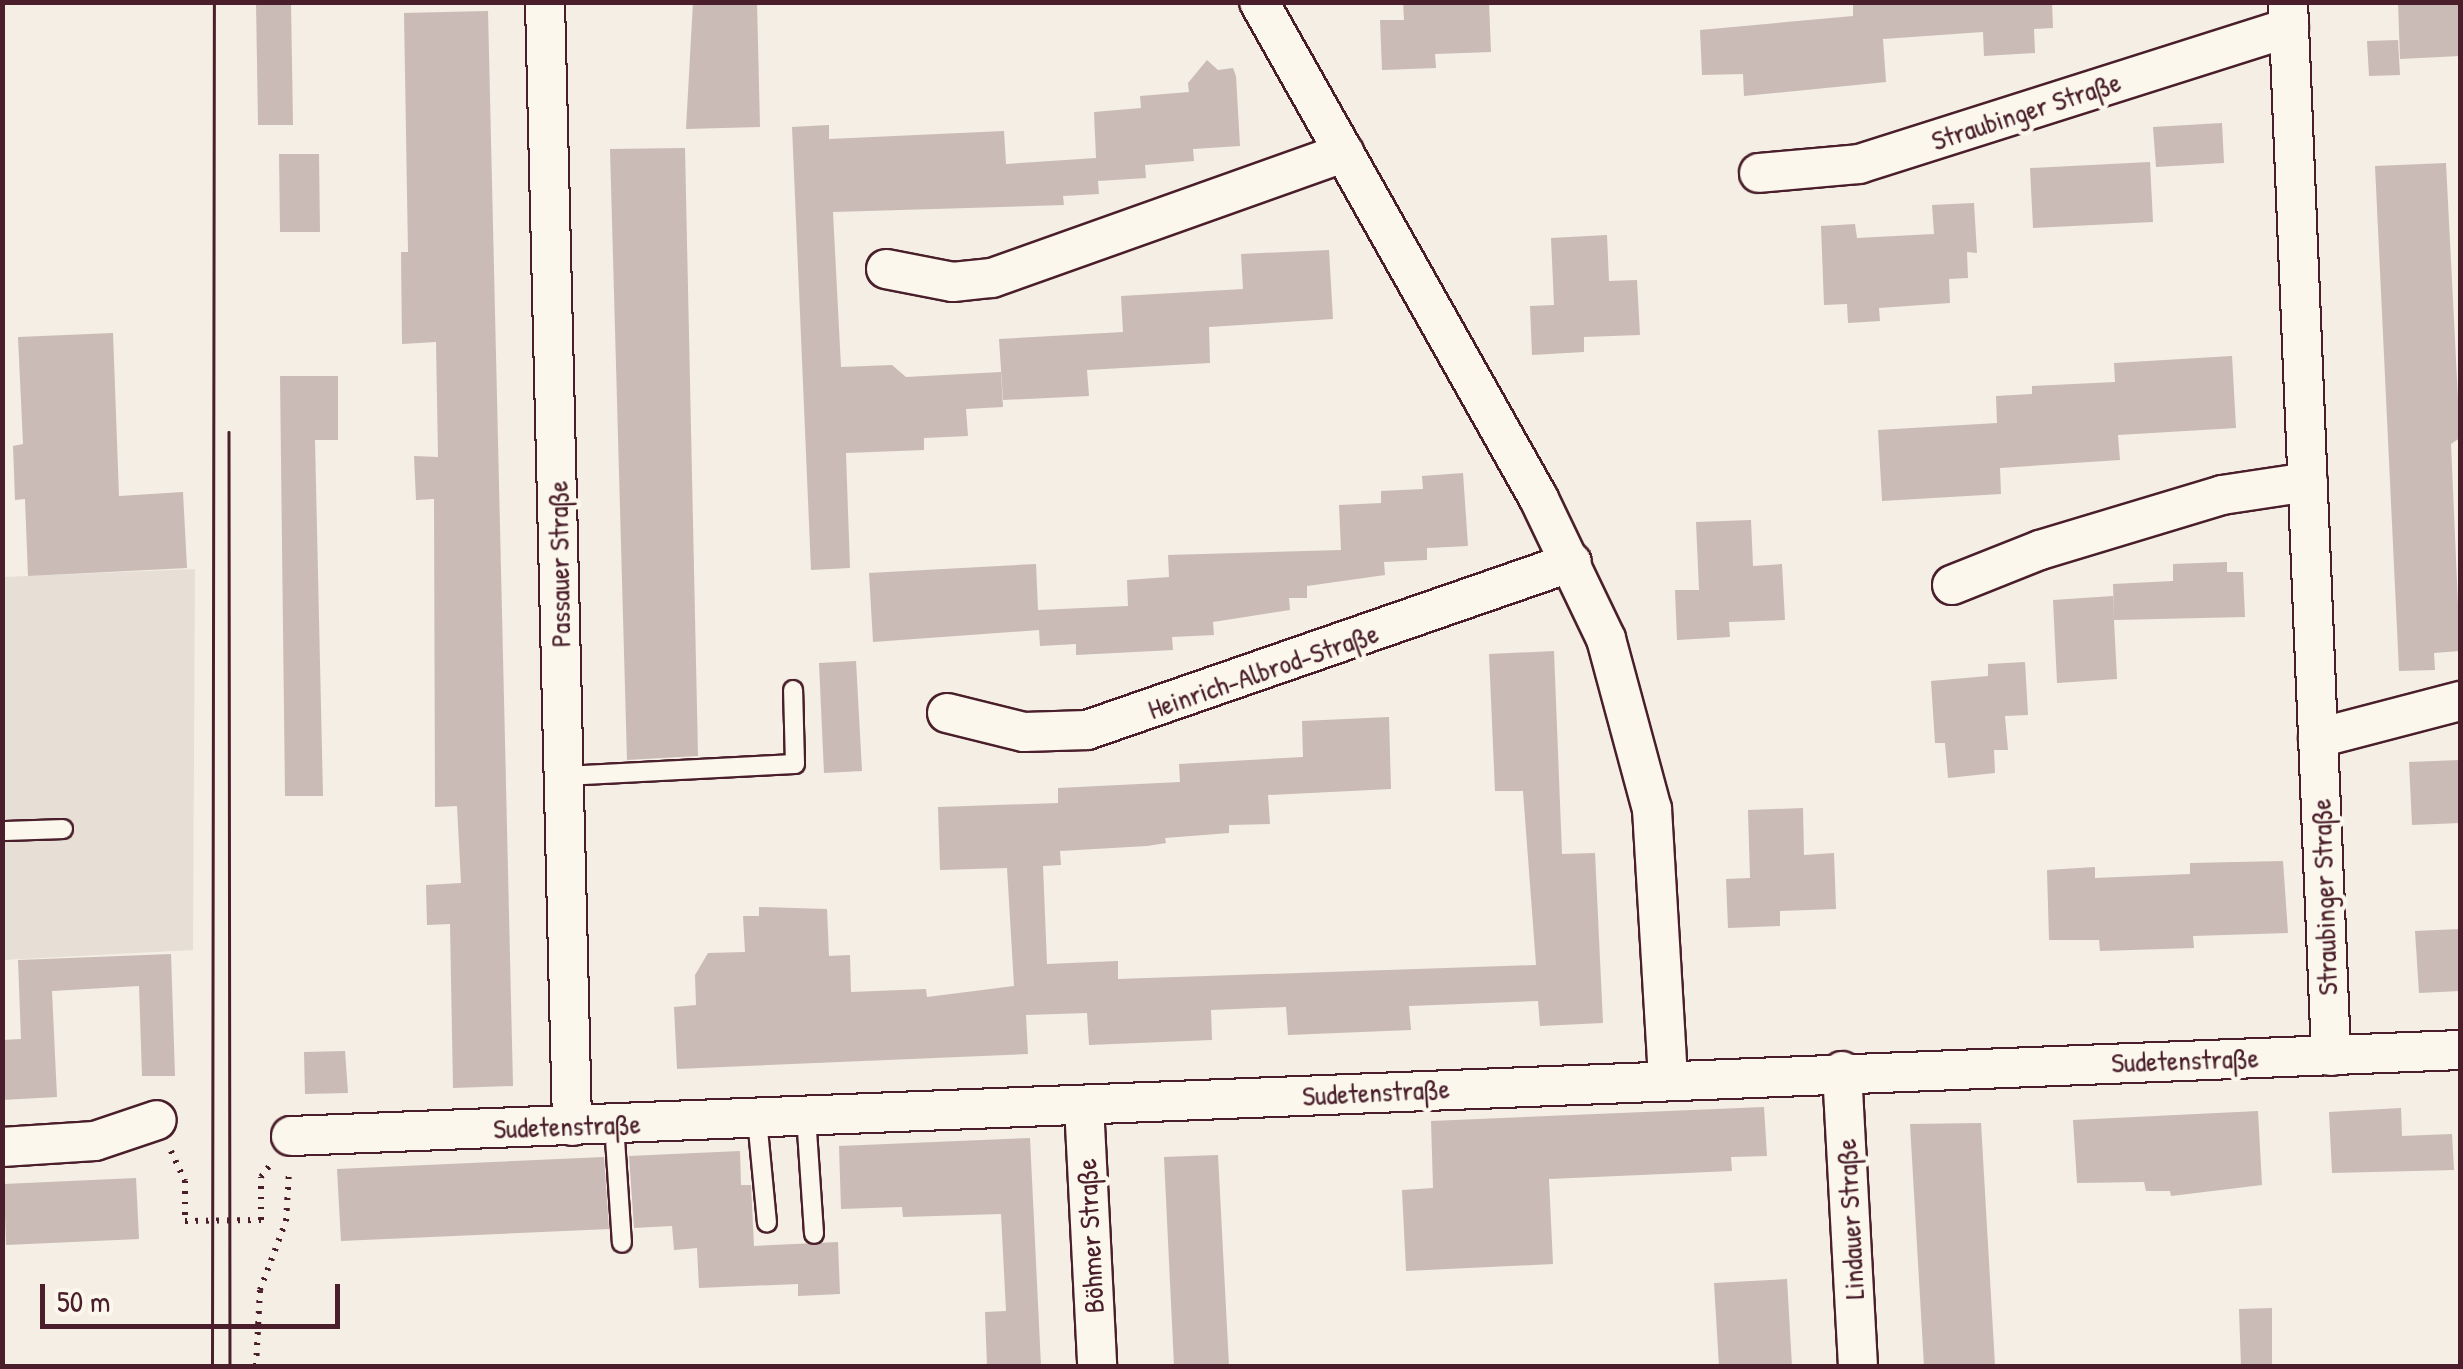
<!DOCTYPE html>
<html>
<head>
<meta charset="utf-8">
<style>
	body { margin:0 }
	#map { position:relative; width:2463px; height:1369px; overflow:hidden; background:#f4eee4; font-family:"Patrick Hand",sans-serif }
	div>[style] { position:absolute }
	.built>* { inset:0; background:#e7dfd6 }
	.building>* { inset:0; background:#cabbb6 }
	.path>* { height:6px; margin-top:-3px; transform-origin:0; background:repeating-linear-gradient(90deg,#4a1f2b 0 2.5px,transparent 0 10.5px) }
	.roads { filter:drop-shadow(2px 0 #4a1f2b) drop-shadow(-2px 0 #4a1f2b) drop-shadow(0 2px #4a1f2b) drop-shadow(0 -2px #4a1f2b) }
	.service>* { height:18px; margin:-9px; padding:0 9px; transform-origin:9px; border-radius:9px; background:#fbf7ec }
	.minor>* { height:38px; margin:-19px; padding:0 19px; transform-origin:19px; border-radius:19px; background:#fbf7ec }
	.tram>* { height:2.5px; margin:-1.25px; padding:0 1.25px; transform-origin:1.25px; border-radius:1.25px; background:#4a1f2b }
	span { translate:-50% -50%; white-space:nowrap; text-align:center; line-height:1.15; -webkit-text-stroke:9px #fbf7ec; paint-order:stroke }
	.street-label { font-size:28px; color:#4a1f2b }
	.frame { position:absolute; inset:0; border:5px solid #4a1f2b; pointer-events:none }
	.scale { position:absolute; left:40px; top:1284px; width:300px; height:45px; box-sizing:border-box; border:5px solid #4a1f2b; border-top:0; padding-left:12px; font-size:30px; line-height:35px; white-space:nowrap; color:#4a1f2b; -webkit-text-stroke:8px #fbf7ec; paint-order:stroke }
</style>
</head>
<body>
<div id="map">
	<div class="built">
		<div style="clip-path:polygon(195px 569px,193px 950px,3px 960px,3px 577px)"></div>
	</div>
	<div class="building">
		<div style="clip-path:polygon(256px 2px,291px 2px,293px 125px,258px 125px)"></div>
		<div style="clip-path:polygon(693px 2px,757px 2px,760px 127px,686px 129px)"></div>
		<div style="clip-path:polygon(1403px 2px,1489px 2px,1491px 52px,1435px 54px,1436px 68px,1382px 70px,1380px 20px,1404px 20px)"></div>
		<div style="clip-path:polygon(1853px 2px,2052px 2px,2053px 28px,2034px 29px,2035px 53px,1984px 56px,1983px 32px,1883px 39px,1886px 82px,1744px 96px,1743px 74px,1702px 75px,1700px 30px,1853px 16px)"></div>
		<div style="clip-path:polygon(2398px 2px,2460px 2px,2460px 56px,2400px 59px)"></div>
		<div style="clip-path:polygon(488px 11px,513px 1086px,453px 1088px,450px 924px,427px 925px,426px 885px,461px 883px,457px 806px,435px 807px,434px 499px,416px 500px,414px 456px,438px 457px,436px 342px,402px 344px,401px 252px,408px 252px,404px 13px)"></div>
		<div style="clip-path:polygon(2398px 40px,2400px 75px,2369px 76px,2367px 41px)"></div>
		<div style="clip-path:polygon(1207px 60px,1218px 70px,1233px 68px,1236px 76px,1240px 146px,1193px 149px,1194px 161px,1145px 165px,1146px 178px,1098px 181px,1099px 194px,1063px 196px,1064px 205px,833px 212px,841px 367px,892px 365px,906px 377px,1001px 372px,1003px 407px,966px 409px,968px 436px,924px 438px,924px 450px,846px 453px,850px 568px,811px 570px,792px 127px,829px 125px,829px 139px,1004px 131px,1006px 164px,1096px 158px,1094px 112px,1141px 108px,1140px 96px,1189px 92px,1188px 83px)"></div>
		<div style="clip-path:polygon(2222px 123px,2224px 163px,2156px 167px,2153px 127px)"></div>
		<div style="clip-path:polygon(685px 148px,698px 756px,627px 760px,610px 149px)"></div>
		<div style="clip-path:polygon(279px 154px,319px 154px,320px 232px,280px 232px)"></div>
		<div style="clip-path:polygon(2150px 162px,2153px 222px,2033px 228px,2030px 168px)"></div>
		<div style="clip-path:polygon(2446px 163px,2460px 438px,2451px 444px,2460px 651px,2434px 653px,2435px 670px,2399px 671px,2375px 166px)"></div>
		<div style="clip-path:polygon(1974px 203px,1977px 253px,1967px 252px,1968px 278px,1949px 279px,1950px 303px,1879px 308px,1880px 321px,1848px 323px,1847px 304px,1824px 305px,1821px 226px,1855px 224px,1857px 238px,1934px 234px,1932px 205px)"></div>
		<div style="clip-path:polygon(1607px 235px,1609px 281px,1637px 280px,1640px 335px,1584px 337px,1584px 352px,1532px 355px,1530px 306px,1554px 305px,1551px 238px)"></div>
		<div style="clip-path:polygon(1329px 250px,1333px 319px,1209px 327px,1210px 363px,1087px 370px,1089px 396px,1003px 400px,999px 339px,1123px 332px,1121px 296px,1243px 289px,1241px 254px)"></div>
		<div style="clip-path:polygon(113px 333px,119px 496px,183px 492px,187px 568px,28px 576px,25px 499px,15px 500px,13px 446px,23px 444px,18px 337px)"></div>
		<div style="clip-path:polygon(2232px 356px,2236px 428px,2118px 435px,2120px 460px,2000px 468px,2001px 494px,1882px 501px,1878px 430px,1997px 423px,1996px 396px,2032px 394px,2032px 386px,2115px 382px,2114px 363px)"></div>
		<div style="clip-path:polygon(280px 376px,338px 376px,338px 440px,315px 440px,323px 796px,285px 796px)"></div>
		<div style="clip-path:polygon(1463px 473px,1468px 546px,1427px 548px,1427px 560px,1384px 562px,1385px 575px,1307px 586px,1307px 598px,1289px 598px,1290px 610px,1213px 622px,1214px 635px,1172px 637px,1173px 650px,1076px 655px,1076px 644px,1040px 646px,1039px 630px,873px 642px,869px 573px,1036px 564px,1038px 610px,1128px 606px,1127px 580px,1169px 577px,1168px 555px,1341px 550px,1339px 505px,1381px 503px,1381px 491px,1423px 489px,1422px 476px)"></div>
		<div style="clip-path:polygon(1751px 520px,1753px 566px,1782px 564px,1785px 620px,1729px 622px,1730px 637px,1677px 640px,1675px 590px,1699px 590px,1696px 522px)"></div>
		<div style="clip-path:polygon(2227px 562px,2227px 572px,2243px 572px,2245px 617px,2114px 620px,2117px 679px,2057px 683px,2053px 600px,2113px 596px,2114px 620px,2113px 584px,2173px 581px,2173px 564px)"></div>
		<div style="clip-path:polygon(1554px 651px,1562px 854px,1595px 853px,1603px 1023px,1540px 1026px,1538px 1001px,1409px 1006px,1411px 1030px,1288px 1035px,1286px 1007px,1211px 1010px,1212px 1040px,1089px 1045px,1087px 1013px,1026px 1015px,1028px 1054px,677px 1069px,674px 1007px,696px 1005px,695px 975px,708px 953px,745px 952px,743px 916px,759px 916px,759px 907px,827px 909px,829px 956px,850px 955px,851px 992px,926px 989px,927px 997px,1014px 986px,1007px 868px,940px 870px,938px 807px,1058px 803px,1058px 788px,1180px 782px,1179px 764px,1303px 757px,1302px 721px,1389px 717px,1391px 789px,1268px 795px,1270px 824px,1229px 825px,1229px 833px,1165px 838px,1166px 843px,1147px 846px,1060px 851px,1061px 865px,1043px 866px,1047px 964px,1118px 961px,1118px 979px,1536px 965px,1523px 791px,1495px 791px,1489px 654px)"></div>
		<div style="clip-path:polygon(856px 661px,862px 771px,824px 773px,819px 663px)"></div>
		<div style="clip-path:polygon(2025px 662px,2028px 715px,2005px 716px,2008px 750px,1994px 750px,1995px 773px,1948px 778px,1945px 743px,1935px 743px,1931px 681px,1988px 676px,1988px 664px)"></div>
		<div style="clip-path:polygon(2460px 760px,2460px 823px,2412px 825px,2409px 762px)"></div>
		<div style="clip-path:polygon(1803px 808px,1804px 855px,1834px 853px,1836px 909px,1780px 911px,1780px 926px,1728px 928px,1726px 879px,1750px 878px,1748px 810px)"></div>
		<div style="clip-path:polygon(2283px 861px,2288px 933px,2193px 936px,2194px 948px,2100px 951px,2099px 940px,2049px 940px,2047px 870px,2095px 867px,2095px 878px,2190px 874px,2190px 863px)"></div>
		<div style="clip-path:polygon(2460px 929px,2460px 991px,2419px 993px,2415px 931px)"></div>
		<div style="clip-path:polygon(171px 954px,175px 1076px,142px 1076px,139px 986px,52px 991px,57px 1097px,2px 1100px,2px 1040px,21px 1039px,18px 960px)"></div>
		<div style="clip-path:polygon(345px 1051px,348px 1093px,305px 1094px,304px 1052px)"></div>
		<div style="clip-path:polygon(1764px 1107px,1767px 1156px,1731px 1157px,1732px 1171px,1549px 1179px,1553px 1264px,1406px 1271px,1402px 1190px,1433px 1188px,1431px 1121px)"></div>
		<div style="clip-path:polygon(2401px 1108px,2402px 1136px,2452px 1134px,2454px 1170px,2332px 1173px,2329px 1112px)"></div>
		<div style="clip-path:polygon(2258px 1111px,2262px 1185px,2171px 1196px,2170px 1191px,2146px 1191px,2144px 1182px,2077px 1183px,2073px 1120px)"></div>
		<div style="clip-path:polygon(1981px 1123px,1995px 1366px,1924px 1366px,1910px 1124px)"></div>
		<div style="clip-path:polygon(1030px 1138px,1041px 1366px,987px 1366px,985px 1312px,1006px 1311px,1001px 1214px,903px 1217px,902px 1207px,841px 1209px,839px 1146px)"></div>
		<div style="clip-path:polygon(740px 1151px,741px 1185px,751px 1185px,754px 1246px,838px 1242px,840px 1294px,798px 1296px,798px 1284px,699px 1288px,697px 1248px,674px 1250px,672px 1226px,634px 1228px,629px 1156px)"></div>
		<div style="clip-path:polygon(1218px 1155px,1229px 1366px,1174px 1366px,1164px 1157px)"></div>
		<div style="clip-path:polygon(604px 1157px,609px 1229px,341px 1241px,337px 1169px)"></div>
		<div style="clip-path:polygon(136px 1178px,139px 1239px,6px 1245px,4px 1184px)"></div>
		<div style="clip-path:polygon(1787px 1279px,1792px 1366px,1719px 1366px,1714px 1283px)"></div>
		<div style="clip-path:polygon(2272px 1308px,2272px 1366px,2241px 1366px,2239px 1309px)"></div>
	</div>
	<div class="path">
		<div style="left:171px;top:1151px;width:33px;rotate:65deg"></div>
		<div style="left:185px;top:1181px;width:40px;rotate:90deg"></div>
		<div style="left:185px;top:1221px;width:76px;rotate:-0.8deg"></div>
		<div style="left:261px;top:1220px;width:43px;rotate:-90deg"></div>
		<div style="left:261px;top:1177px;width:15px;rotate:-53deg"></div>
		<div style="left:256px;top:1366px;width:76px;rotate:-87deg"></div>
		<div style="left:260px;top:1290px;width:74px;rotate:-69.4deg"></div>
		<div style="left:286px;top:1221px;width:49px;rotate:-86.5deg"></div>
	</div>
	<div class="roads">
		<div class="service">
			<div style="left:564px;top:776px;width:231px;rotate:-3deg"></div>
			<div style="left:795px;top:764px;width:74px;rotate:-91.5deg"></div>
			<div style="left:2px;top:831px;width:61px;rotate:-1.9deg"></div>
			<div style="left:806px;top:1116px;width:118px;rotate:86.1deg"></div>
			<div style="left:757px;top:1119px;width:104px;rotate:84.5deg"></div>
			<div style="left:614px;top:1124px;width:119px;rotate:86.2deg"></div>
		</div>
		<div class="minor">
			<div style="left:545px;top:2px;width:1124px;rotate:88.62deg"></div>
			<div style="left:1259px;top:2px;width:570px;rotate:60.6deg"></div>
			<div style="left:1539px;top:499px;width:155px;rotate:64.4deg"></div>
			<div style="left:1606px;top:639px;width:176px;rotate:74.9deg"></div>
			<div style="left:1652px;top:809px;width:270px;rotate:86.6deg"></div>
			<div style="left:2288px;top:2px;width:1055px;rotate:87.66deg"></div>
			<div style="left:1759px;top:173px;width:100px;rotate:-5.1deg"></div>
			<div style="left:1859px;top:164px;width:451px;rotate:-17.6deg"></div>
			<div style="left:886px;top:269px;width:68px;rotate:11deg"></div>
			<div style="left:953px;top:282px;width:39px;rotate:-6deg"></div>
			<div style="left:992px;top:278px;width:374px;rotate:-19.6deg"></div>
			<div style="left:1952px;top:585px;width:95px;rotate:-21.7deg"></div>
			<div style="left:2040px;top:550px;width:190px;rotate:-16.8deg"></div>
			<div style="left:2222px;top:495px;width:87px;rotate:-8.6deg"></div>
			<div style="left:947px;top:713px;width:79px;rotate:13.9deg"></div>
			<div style="left:1024px;top:732px;width:63px;rotate:-1.8deg"></div>
			<div style="left:1087px;top:730px;width:513px;rotate:-19.11deg"></div>
			<div style="left:2318px;top:738px;width:147px;rotate:-14.6deg"></div>
			<div style="left:1842px;top:1071px;width:295px;rotate:86.9deg"></div>
			<div style="left:1084px;top:1105px;width:261px;rotate:87.1deg"></div>
			<div style="left:291px;top:1136px;width:2171px;rotate:-2.27deg"></div>
			<div style="left:2px;top:1147px;width:93px;rotate:-3.7deg"></div>
			<div style="left:95px;top:1141px;width:65px;rotate:-18.7deg"></div>
		</div>
	</div>
	<div class="tram">
		<div style="left:229px;top:432px;width:934px;rotate:89.94deg"></div>
		<div style="left:212px;top:1366px;width:1364px;rotate:-89.92deg"></div>
	</div>
	<div class="street-label">
		<span style="left:2026px;top:111px;rotate:-18deg">Straubinger Straße</span>
		<span style="left:559px;top:564px;rotate:-91deg">Passauer Straße</span>
		<span style="left:1263px;top:671px;rotate:-19deg">Heinrich-Albrod-Straße</span>
		<span style="left:2324px;top:897px;rotate:-92deg">Straubinger Straße</span>
		<span style="left:2185px;top:1060px;rotate:-2deg">Sudetenstraße</span>
		<span style="left:1376px;top:1092px;rotate:-3deg">Sudetenstraße</span>
		<span style="left:567px;top:1126px;rotate:-2deg">Sudetenstraße</span>
		<span style="left:1850px;top:1219px;rotate:-93deg">Lindauer Straße</span>
		<span style="left:1090px;top:1236px;rotate:-93deg">Böhmer Straße</span>
	</div>
	<div class="frame"></div>
	<div class="scale">50 m</div>
</div>
</body>
</html>
